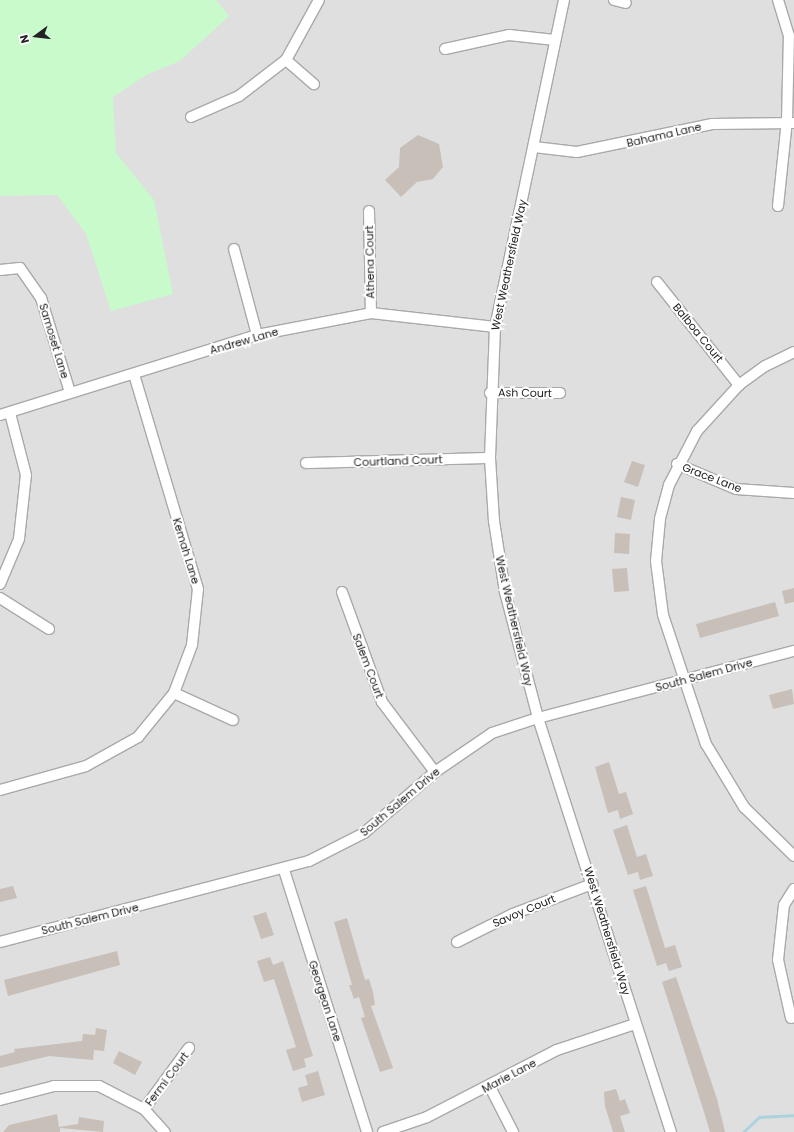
<!DOCTYPE html>
<html>
<head>
<meta charset="utf-8">
<style>
	body { margin:0 }
	#map { position:relative; width:794px; height:1132px; overflow:hidden; background:#f2efe9; font-family:Poppins,sans-serif }
	div>[style] { position:absolute }
	.residential>* { inset:0; background:#e0dfdf }
	.park>* { inset:0; background:#c8facc }
	.stream>* { height:3px; margin:-1.5px; padding:0 1.5px; transform-origin:1.5px; border-radius:1.5px; background:#aad3df }
	.building>* { inset:0; background:#c7bfb8 }
	.roads { filter:drop-shadow(1px 0 #a9a9a9) drop-shadow(-1px 0 #a9a9a9) drop-shadow(0 1px #a9a9a9) drop-shadow(0 -1px #a9a9a9) }
	.minor>* { height:10px; margin:-5px; padding:0 5px; transform-origin:5px; border-radius:5px; background:#fff }
	span { translate:-50% -50%; white-space:nowrap; text-align:center; line-height:1.15; -webkit-text-stroke:4px #fff; paint-order:stroke }
	.street-label { font-size:11px; color:#222 }
	.north { position:absolute; left:16px; top:16px; width:40px; height:40px; -webkit-text-stroke:3px #fff; paint-order:stroke; rotate:255deg; font-size:11px; font-weight:700; line-height:16px; text-align:center; color:#222 }
	.north::after { content:''; display:block; margin:auto; width:14px; height:18px; background:#222; clip-path:polygon(50% 0,100% 100%,50% 72%,0 100%) }
</style>
</head>
<body>
<div id="map">
	<div class="residential">
		<div style="clip-path:polygon(0 0,794px 0,794px 1132px,0 1132px)"></div>
	</div>
	<div class="park">
		<div style="clip-path:polygon(0 0,216px 0,229px 16px,180px 61px,148px 74px,113px 97px,116px 153px,154px 200px,173px 294px,111px 311px,86px 234px,57px 195px,0 196px)"></div>
	</div>
	<div class="stream">
		<div style="left:743px;top:1132px;width:22px;rotate:-43deg"></div>
		<div style="left:759px;top:1117px;width:35px;rotate:-3deg"></div>
	</div>
	<div class="building">
		<div style="clip-path:polygon(418px 135px,439px 144px,443px 167px,433px 179px,417px 182px,401px 197px,385px 180px,399px 167px,400px 148px)"></div>
		<div style="clip-path:polygon(632px 461px,645px 465px,638px 487px,624px 482px)"></div>
		<div style="clip-path:polygon(621px 497px,635px 500px,631px 520px,617px 517px)"></div>
		<div style="clip-path:polygon(615px 533px,630px 534px,629px 554px,614px 553px)"></div>
		<div style="clip-path:polygon(627px 568px,629px 591px,614px 592px,612px 569px)"></div>
		<div style="clip-path:polygon(794px 588px,794px 602px,785px 604px,782px 591px)"></div>
		<div style="clip-path:polygon(775px 602px,779px 616px,700px 638px,696px 624px)"></div>
		<div style="clip-path:polygon(792px 689px,794px 704px,773px 709px,769px 695px)"></div>
		<div style="clip-path:polygon(609px 762px,619px 794px,626px 792px,633px 814px,620px 819px,618px 810px,608px 813px,595px 767px)"></div>
		<div style="clip-path:polygon(627px 825px,637px 857px,646px 854px,653px 876px,640px 880px,638px 872px,628px 875px,613px 830px)"></div>
		<div style="clip-path:polygon(13px 886px,17px 898px,0 902px,0 889px)"></div>
		<div style="clip-path:polygon(646px 886px,665px 948px,675px 945px,682px 967px,669px 971px,666px 963px,657px 966px,633px 890px)"></div>
		<div style="clip-path:polygon(266px 912px,274px 935px,261px 939px,253px 916px)"></div>
		<div style="clip-path:polygon(347px 918px,365px 980px,369px 979px,373px 992px,375px 1005px,371px 1006px,393px 1068px,380px 1072px,361px 1018px,365px 1017px,359px 997px,354px 999px,349px 985px,352px 985px,334px 922px)"></div>
		<div style="clip-path:polygon(117px 951px,120px 965px,8px 996px,4px 980px)"></div>
		<div style="clip-path:polygon(270px 957px,273px 965px,283px 961px,313px 1056px,304px 1059px,306px 1067px,293px 1071px,286px 1050px,296px 1047px,274px 979px,264px 982px,257px 961px)"></div>
		<div style="clip-path:polygon(676px 977px,717px 1099px,725px 1132px,710px 1132px,704px 1112px,662px 982px)"></div>
		<div style="clip-path:polygon(96px 1028px,107px 1030px,104px 1051px,94px 1050px,93px 1060px,49px 1056px,0 1068px,0 1056px,15px 1052px,14px 1049px,82px 1041px,83px 1034px,95px 1035px)"></div>
		<div style="clip-path:polygon(119px 1051px,142px 1062px,135px 1075px,113px 1063px)"></div>
		<div style="clip-path:polygon(318px 1071px,325px 1095px,302px 1102px,298px 1088px,308px 1085px,305px 1075px)"></div>
		<div style="clip-path:polygon(616px 1089px,620px 1101px,625px 1099px,630px 1113px,620px 1116px,625px 1132px,613px 1132px,605px 1106px,604px 1092px)"></div>
		<div style="clip-path:polygon(57px 1114px,59px 1127px,78px 1124px,79px 1117px,104px 1121px,103px 1132px,60px 1128px,60px 1132px,3px 1132px,9px 1125px)"></div>
	</div>
	<div class="roads">
		<div class="minor">
			<div style="left:564px;top:0;width:334px;rotate:101.9deg"></div>
			<div style="left:495px;top:327px;width:131px;rotate:92.2deg"></div>
			<div style="left:490px;top:458px;width:63px;rotate:86.4deg"></div>
			<div style="left:494px;top:521px;width:72px;rotate:81.2deg"></div>
			<div style="left:505px;top:592px;width:130px;rotate:75.3deg"></div>
			<div style="left:538px;top:718px;width:435px;rotate:72.2deg"></div>
			<div style="left:614px;top:0;width:12px;rotate:14deg"></div>
			<div style="left:445px;top:49px;width:66px;rotate:-12.3deg"></div>
			<div style="left:509px;top:35px;width:46px;rotate:6.2deg"></div>
			<div style="left:286px;top:60px;width:37px;rotate:41deg"></div>
			<div style="left:191px;top:117px;width:52px;rotate:-23.6deg"></div>
			<div style="left:239px;top:96px;width:59px;rotate:-37.5deg"></div>
			<div style="left:286px;top:60px;width:68px;rotate:-61.2deg"></div>
			<div style="left:534px;top:147px;width:43px;rotate:6.6deg"></div>
			<div style="left:577px;top:152px;width:138px;rotate:-11.7deg"></div>
			<div style="left:712px;top:124px;width:82px;rotate:-0.7deg"></div>
			<div style="left:778px;top:206px;width:85px;rotate:-84deg"></div>
			<div style="left:787px;top:121px;width:85px;rotate:-88.7deg"></div>
			<div style="left:789px;top:36px;width:38px;rotate:-107deg"></div>
			<div style="left:369px;top:211px;width:102px;rotate:88.9deg"></div>
			<div style="left:234px;top:249px;width:89px;rotate:75deg"></div>
			<div style="left:0;top:270px;width:20px;rotate:-6deg"></div>
			<div style="left:20px;top:268px;width:37px;rotate:55deg"></div>
			<div style="left:41px;top:298px;width:98px;rotate:72.9deg"></div>
			<div style="left:657px;top:282px;width:132px;rotate:51.5deg"></div>
			<div style="left:794px;top:352px;width:32px;rotate:154deg"></div>
			<div style="left:765px;top:366px;width:32px;rotate:144deg"></div>
			<div style="left:739px;top:385px;width:62px;rotate:132.4deg"></div>
			<div style="left:697px;top:431px;width:61px;rotate:117.4deg"></div>
			<div style="left:669px;top:485px;width:35px;rotate:105deg"></div>
			<div style="left:660px;top:519px;width:42px;rotate:95.4deg"></div>
			<div style="left:656px;top:561px;width:54px;rotate:82.6deg"></div>
			<div style="left:663px;top:615px;width:136px;rotate:71.6deg"></div>
			<div style="left:706px;top:744px;width:74px;rotate:58.9deg"></div>
			<div style="left:744px;top:807px;width:70px;rotate:44.4deg"></div>
			<div style="left:490px;top:393px;width:70px"></div>
			<div style="left:0;top:415px;width:269px;rotate:-17.3deg"></div>
			<div style="left:257px;top:335px;width:116px;rotate:-10.9deg"></div>
			<div style="left:371px;top:313px;width:125px;rotate:6.4deg"></div>
			<div style="left:306px;top:463px;width:184px;rotate:-1.6deg"></div>
			<div style="left:677px;top:464px;width:64px;rotate:23deg"></div>
			<div style="left:736px;top:489px;width:58px;rotate:3.9deg"></div>
			<div style="left:0;top:584px;width:49px;rotate:-67.1deg"></div>
			<div style="left:19px;top:539px;width:64px;rotate:-83.8deg"></div>
			<div style="left:26px;top:475px;width:64px;rotate:-104.5deg"></div>
			<div style="left:342px;top:592px;width:117px;rotate:70deg"></div>
			<div style="left:382px;top:702px;width:88px;rotate:52.9deg"></div>
			<div style="left:0;top:598px;width:58px;rotate:32.3deg"></div>
			<div style="left:174px;top:693px;width:65px;rotate:24.6deg"></div>
			<div style="left:0;top:790px;width:89px;rotate:-15.6deg"></div>
			<div style="left:86px;top:766px;width:60px;rotate:-29.1deg"></div>
			<div style="left:138px;top:737px;width:57px;rotate:-50.7deg"></div>
			<div style="left:174px;top:693px;width:51px;rotate:-69.4deg"></div>
			<div style="left:192px;top:645px;width:56px;rotate:-83.9deg"></div>
			<div style="left:198px;top:589px;width:224px;rotate:-106.6deg"></div>
			<div style="left:284px;top:870px;width:275px;rotate:72.4deg"></div>
			<div style="left:0;top:942px;width:319px;rotate:-14.7deg"></div>
			<div style="left:309px;top:861px;width:62px;rotate:-27deg"></div>
			<div style="left:364px;top:833px;width:94px;rotate:-40.7deg"></div>
			<div style="left:435px;top:772px;width:69px;rotate:-34.4deg"></div>
			<div style="left:492px;top:733px;width:48px;rotate:-18.1deg"></div>
			<div style="left:538px;top:718px;width:265px;rotate:-14.7deg"></div>
			<div style="left:457px;top:942px;width:63px;rotate:-26.6deg"></div>
			<div style="left:513px;top:914px;width:85px;rotate:-20.8deg"></div>
			<div style="left:791px;top:1018px;width:59px;rotate:-102.6deg"></div>
			<div style="left:778px;top:960px;width:55px;rotate:-83.8deg"></div>
			<div style="left:784px;top:905px;width:19px;rotate:-58deg"></div>
			<div style="left:490px;top:1087px;width:51px;rotate:62.9deg"></div>
			<div style="left:0;top:1100px;width:56px;rotate:-14.5deg"></div>
			<div style="left:54px;top:1086px;width:45px"></div>
			<div style="left:99px;top:1086px;width:51px;rotate:27.1deg"></div>
			<div style="left:144px;top:1109px;width:31px;rotate:48deg"></div>
			<div style="left:144px;top:1109px;width:76px;rotate:-53.6deg"></div>
			<div style="left:383px;top:1132px;width:46px;rotate:-18.8deg"></div>
			<div style="left:427px;top:1117px;width:146px;rotate:-27.3deg"></div>
			<div style="left:557px;top:1050px;width:82px;rotate:-18.4deg"></div>
		</div>
	</div>
	<div class="street-label">
		<span style="left:664px;top:135px;rotate:-13deg">Bahama Lane</span>
		<span style="left:370px;top:262px;rotate:-91deg">Athena Court</span>
		<span style="left:509px;top:265px;rotate:-78deg">West Weathersfield Way</span>
		<span style="left:698px;top:333px;rotate:51deg">Balboa Court</span>
		<span style="left:54px;top:341px;rotate:73deg">Samoset Lane</span>
		<span style="left:244px;top:341px;rotate:-16deg">Andrew Lane</span>
		<span style="left:525px;top:393px;rotate:1deg">Ash Court</span>
		<span style="left:398px;top:461px;rotate:-2deg">Courtland Court</span>
		<span style="left:712px;top:478px;rotate:21deg">Grace Lane</span>
		<span style="left:186px;top:551px;rotate:73deg">Kemah Lane</span>
		<span style="left:514px;top:621px;rotate:77deg">West Weathersfield Way</span>
		<span style="left:368px;top:666px;rotate:69deg">Salem Court</span>
		<span style="left:704px;top:675px;rotate:-15deg">South Salem Drive</span>
		<span style="left:400px;top:802px;rotate:-40deg">South Salem Drive</span>
		<span style="left:524px;top:911px;rotate:-23deg">Savoy Court</span>
		<span style="left:90px;top:919px;rotate:-14deg">South Salem Drive</span>
		<span style="left:607px;top:931px;rotate:73deg">West Weathersfield Way</span>
		<span style="left:325px;top:1001px;rotate:72deg">Georgean Lane</span>
		<span style="left:509px;top:1076px;rotate:-28deg">Marie Lane</span>
		<span style="left:167px;top:1079px;rotate:-53deg">Fermi Court</span>
	</div>
	<div class="north">N</div>
</div>
</body>
</html>
